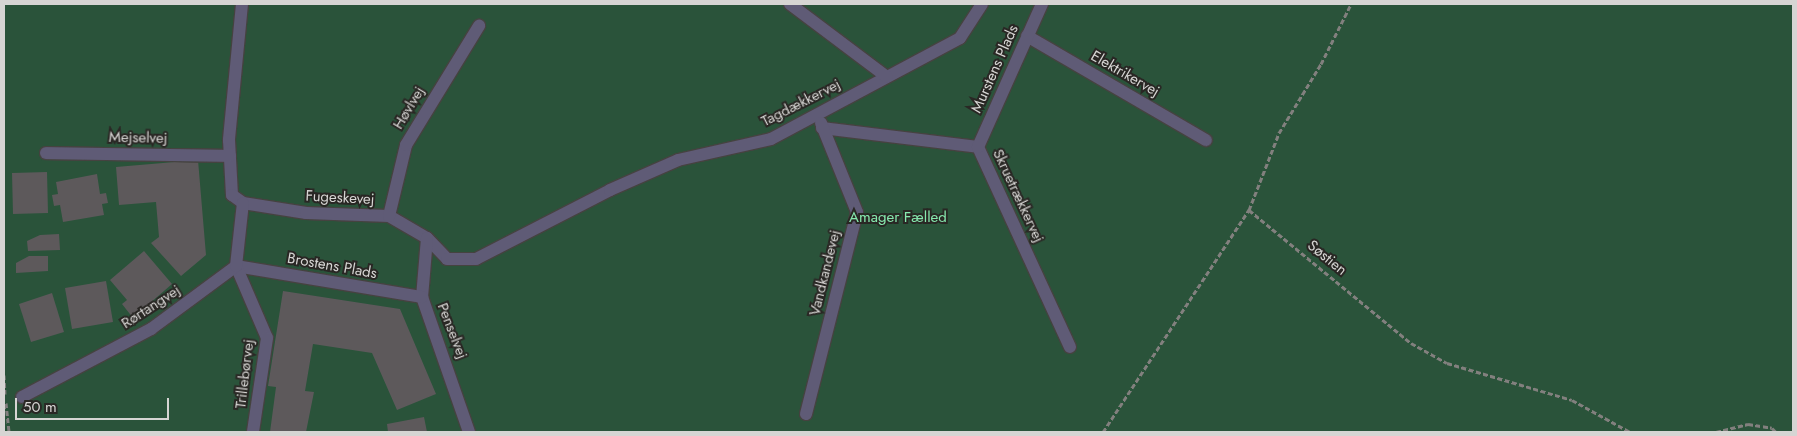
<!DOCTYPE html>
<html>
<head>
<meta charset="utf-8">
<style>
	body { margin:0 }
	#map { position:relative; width:1797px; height:436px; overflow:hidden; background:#292724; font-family:Jost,sans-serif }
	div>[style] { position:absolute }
	.green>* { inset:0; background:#2a533a }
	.building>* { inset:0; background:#5d595b }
	.path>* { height:3px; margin-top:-1.5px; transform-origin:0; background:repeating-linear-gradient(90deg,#82807e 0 5px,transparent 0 7.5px) }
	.roads { filter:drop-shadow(1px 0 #454340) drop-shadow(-1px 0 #454340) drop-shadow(0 1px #454340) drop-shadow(0 -1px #454340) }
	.street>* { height:12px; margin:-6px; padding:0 6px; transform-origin:6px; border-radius:6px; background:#5f5b76 }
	span { translate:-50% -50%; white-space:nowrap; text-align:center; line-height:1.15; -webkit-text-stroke:4px #292724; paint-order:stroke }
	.street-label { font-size:15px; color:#d6d5d3 }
	.park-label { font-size:15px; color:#86e9ae }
	.frame { position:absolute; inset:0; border:5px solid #d6d5d3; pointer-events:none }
	.scale { position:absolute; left:15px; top:398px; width:154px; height:22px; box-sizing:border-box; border:2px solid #d6d5d3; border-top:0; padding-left:6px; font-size:15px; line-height:18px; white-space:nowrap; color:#d6d5d3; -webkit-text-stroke:4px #292724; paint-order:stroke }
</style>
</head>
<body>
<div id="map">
	<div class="green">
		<div style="clip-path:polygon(4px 4px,1793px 4px,1793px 432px,4px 432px)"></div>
	</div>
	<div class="building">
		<div style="clip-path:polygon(198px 160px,206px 255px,181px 276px,151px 243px,159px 237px,156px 202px,119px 205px,116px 167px)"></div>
		<div style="clip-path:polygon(47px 172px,48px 213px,13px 214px,12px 173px)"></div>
		<div style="clip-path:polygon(97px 174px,100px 194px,106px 193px,108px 203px,102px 204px,104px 215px,63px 222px,60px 205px,54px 206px,52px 195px,58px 194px,56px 182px)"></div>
		<div style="clip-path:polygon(59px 234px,60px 250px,28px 251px,27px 241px,40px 235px)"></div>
		<div style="clip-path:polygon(144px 251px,172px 284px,133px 318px,122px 304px,127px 300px,110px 280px)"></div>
		<div style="clip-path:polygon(29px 256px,48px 256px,48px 271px,16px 273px,16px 263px)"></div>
		<div style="clip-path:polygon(106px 281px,113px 322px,72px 329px,65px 288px)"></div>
		<div style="clip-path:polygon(283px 291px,400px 309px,436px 394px,397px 410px,372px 353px,313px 344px,305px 391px,314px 392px,306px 432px,270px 432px,276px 387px,268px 386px)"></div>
		<div style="clip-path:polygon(52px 293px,64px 332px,31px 342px,19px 304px)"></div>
		<div style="clip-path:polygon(424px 417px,427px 432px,388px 432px,387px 424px)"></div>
	</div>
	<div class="path">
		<div style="left:1249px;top:210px;width:83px;rotate:-68.7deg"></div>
		<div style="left:1279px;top:133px;width:81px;rotate:-58.7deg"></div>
		<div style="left:1321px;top:64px;width:67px;rotate:-63.4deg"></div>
		<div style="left:4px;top:375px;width:19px;rotate:87deg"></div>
		<div style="left:6px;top:403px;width:29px;rotate:84deg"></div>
		<div style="left:1103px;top:432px;width:266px;rotate:-56.7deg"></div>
		<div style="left:1249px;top:210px;width:210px;rotate:39.4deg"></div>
		<div style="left:1411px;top:343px;width:41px;rotate:29.1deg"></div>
		<div style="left:1447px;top:363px;width:130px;rotate:16.5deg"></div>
		<div style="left:1572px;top:400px;width:66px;rotate:28.9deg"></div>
		<div style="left:1716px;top:432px;width:33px;rotate:-14deg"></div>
		<div style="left:1748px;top:424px;width:24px;rotate:9deg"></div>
		<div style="left:1772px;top:428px;width:6px;rotate:45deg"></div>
	</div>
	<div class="roads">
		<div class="street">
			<div style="left:242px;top:4px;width:137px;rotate:95.5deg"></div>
			<div style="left:229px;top:140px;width:55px;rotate:86.9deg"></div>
			<div style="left:232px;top:195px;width:14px;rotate:36deg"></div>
			<div style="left:243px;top:203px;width:64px;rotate:9deg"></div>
			<div style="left:306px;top:213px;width:83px;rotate:2.1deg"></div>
			<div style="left:389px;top:216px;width:44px;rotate:30.1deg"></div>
			<div style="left:427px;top:238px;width:29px;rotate:46deg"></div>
			<div style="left:447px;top:259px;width:29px"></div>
			<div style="left:476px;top:259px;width:151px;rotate:-27.2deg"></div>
			<div style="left:610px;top:190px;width:74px;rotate:-23.8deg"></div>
			<div style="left:678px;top:160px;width:95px;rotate:-12.7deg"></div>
			<div style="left:771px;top:139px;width:214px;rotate:-28.1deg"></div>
			<div style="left:960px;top:38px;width:40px;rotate:-57.1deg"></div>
			<div style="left:790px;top:4px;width:121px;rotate:37deg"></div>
			<div style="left:1027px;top:36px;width:207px;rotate:30.2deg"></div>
			<div style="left:822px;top:128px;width:157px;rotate:6.9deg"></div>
			<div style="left:978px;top:147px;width:220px;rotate:65.3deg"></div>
			<div style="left:978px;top:147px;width:157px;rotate:-65.9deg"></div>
			<div style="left:46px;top:153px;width:184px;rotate:0.9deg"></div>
			<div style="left:389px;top:216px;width:73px;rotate:-76.5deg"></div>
			<div style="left:406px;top:145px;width:140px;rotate:-58.5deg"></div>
			<div style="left:427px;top:238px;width:59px;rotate:94.8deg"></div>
			<div style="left:422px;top:297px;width:143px;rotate:70.8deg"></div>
			<div style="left:236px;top:266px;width:189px;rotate:9.5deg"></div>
			<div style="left:236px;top:266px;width:78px;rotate:66.7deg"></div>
			<div style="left:267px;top:338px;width:95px;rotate:98.5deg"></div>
			<div style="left:22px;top:397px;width:146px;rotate:-27.8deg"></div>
			<div style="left:151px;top:329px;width:106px;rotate:-36.5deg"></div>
			<div style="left:236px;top:266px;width:63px;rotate:-83.7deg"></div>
			<div style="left:806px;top:414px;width:208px;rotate:-75.8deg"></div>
			<div style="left:857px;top:212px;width:96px;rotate:-112deg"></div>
		</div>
	</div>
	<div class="street-label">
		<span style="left:995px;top:69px;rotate:-66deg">Murstens Plads</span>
		<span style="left:1125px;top:74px;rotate:30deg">Elektrikervej</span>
		<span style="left:801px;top:103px;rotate:-27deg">Tagdækkervej</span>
		<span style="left:409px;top:108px;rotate:-59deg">Høvlvej</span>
		<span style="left:138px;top:138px;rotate:1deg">Mejselvej</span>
		<span style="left:1018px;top:196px;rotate:65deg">Skruetrækkervej</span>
		<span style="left:340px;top:198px;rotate:3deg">Fugeskevej</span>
		<span style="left:1327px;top:258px;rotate:39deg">Søstien</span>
		<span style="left:332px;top:266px;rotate:10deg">Brostens Plads</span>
		<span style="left:825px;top:273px;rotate:-76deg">Vandkandevej</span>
		<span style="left:151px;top:307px;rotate:-33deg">Rørtangvej</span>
		<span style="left:452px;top:331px;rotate:69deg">Penselvej</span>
		<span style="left:245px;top:374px;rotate:-83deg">Trillebørvej</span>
	</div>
	<div class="park-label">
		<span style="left:898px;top:218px">Amager Fælled</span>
	</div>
	<div class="frame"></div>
	<div class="scale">50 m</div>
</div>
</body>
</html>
